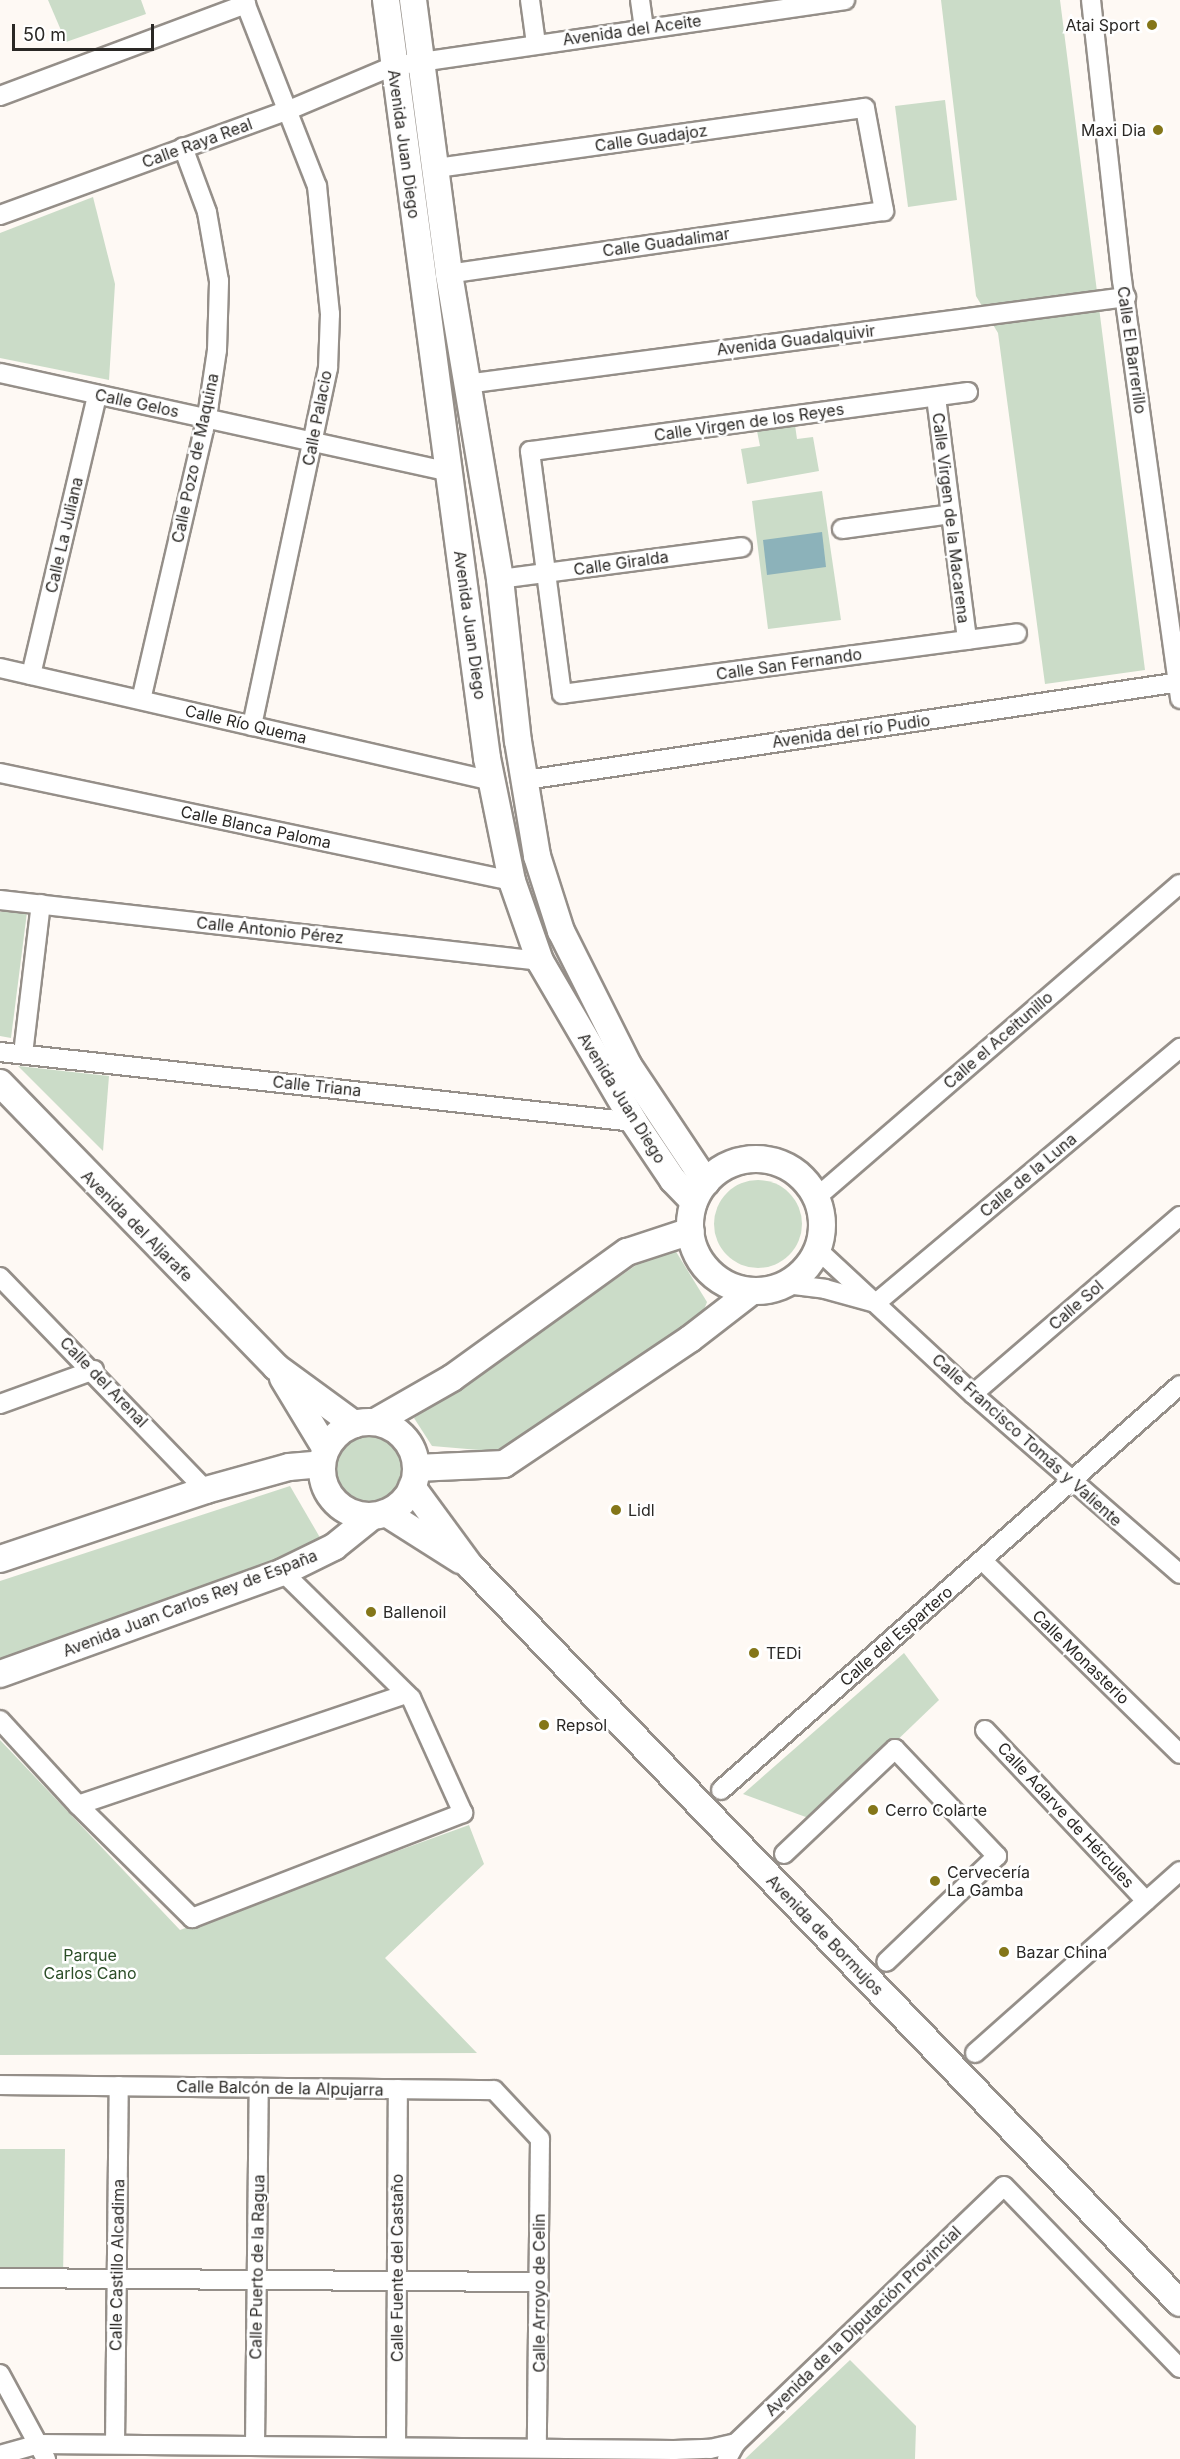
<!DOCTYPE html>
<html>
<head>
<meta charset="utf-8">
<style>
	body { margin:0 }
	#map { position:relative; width:1180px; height:2459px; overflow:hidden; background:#fef9f4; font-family:Inter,sans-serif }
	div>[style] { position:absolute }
	.green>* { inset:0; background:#cbdcc8 }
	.round { border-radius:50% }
	.water>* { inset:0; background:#8cb2ba }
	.roads { filter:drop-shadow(2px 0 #958f89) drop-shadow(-2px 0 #958f89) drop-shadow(0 2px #958f89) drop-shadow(0 -2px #958f89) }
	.street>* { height:18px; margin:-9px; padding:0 9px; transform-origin:9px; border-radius:9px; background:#fff }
	.secondary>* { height:26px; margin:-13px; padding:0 13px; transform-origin:13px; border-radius:13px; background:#fff }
	.secondary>.ring { margin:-13px; padding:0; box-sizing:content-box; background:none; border:26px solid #fff; border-radius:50% }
	.dots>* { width:16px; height:16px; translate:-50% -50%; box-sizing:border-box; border:3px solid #fff; border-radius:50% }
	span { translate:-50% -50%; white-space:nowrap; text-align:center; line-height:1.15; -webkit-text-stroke:5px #fff; paint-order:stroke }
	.poi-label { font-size:16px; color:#2a2825 }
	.right { translate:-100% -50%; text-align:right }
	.left { translate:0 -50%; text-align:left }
	.street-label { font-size:16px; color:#2a2825 }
	.park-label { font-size:16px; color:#2c4e28 }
	.scale { position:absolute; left:12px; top:24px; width:142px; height:27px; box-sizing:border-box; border:3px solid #2a2825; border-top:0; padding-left:8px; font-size:18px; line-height:21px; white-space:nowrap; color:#2a2825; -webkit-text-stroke:4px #fff; paint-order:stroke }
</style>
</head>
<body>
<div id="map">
	<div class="green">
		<div style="clip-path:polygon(48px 0,141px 0,146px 14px,66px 42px)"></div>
		<div style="clip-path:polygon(941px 0,1060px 0,1145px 670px,1045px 684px,998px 333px,976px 296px)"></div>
		<div style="clip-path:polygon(945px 100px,957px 200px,908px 207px,895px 106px)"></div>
		<div style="clip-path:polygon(93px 197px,115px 284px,109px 380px,0 358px,0 233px)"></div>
		<div style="clip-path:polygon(795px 425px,797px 439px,813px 437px,819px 471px,747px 484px,741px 449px,760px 446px,757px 431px)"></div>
		<div style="clip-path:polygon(822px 491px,841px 620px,768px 629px,752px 501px)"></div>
		<div style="clip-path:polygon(0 912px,27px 912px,11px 1038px,0 1036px)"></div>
		<div style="clip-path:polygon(18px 1066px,109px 1076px,103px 1151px)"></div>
		<div class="round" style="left:714px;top:1180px;width:88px;height:88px"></div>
		<div style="clip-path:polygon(675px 1250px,707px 1302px,702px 1315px,503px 1452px,432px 1446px,414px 1418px,645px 1259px)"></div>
		<div class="round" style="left:332px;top:1433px;width:72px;height:72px"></div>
		<div style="clip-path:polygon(290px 1486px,322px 1541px,232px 1579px,0 1662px,0 1581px)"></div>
		<div style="clip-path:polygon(904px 1653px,939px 1700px,814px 1820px,743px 1794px)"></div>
		<div style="clip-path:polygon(0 1740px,180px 1930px,469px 1825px,484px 1864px,385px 1958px,477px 2053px,0 2055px)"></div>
		<div style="clip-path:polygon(0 2149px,65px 2149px,63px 2278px,0 2271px)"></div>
		<div style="clip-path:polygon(850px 2360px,916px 2426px,915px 2459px,745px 2459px)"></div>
	</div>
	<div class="water">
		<div style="clip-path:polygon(822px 532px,826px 567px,767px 575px,763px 540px)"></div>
	</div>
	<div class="roads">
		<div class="street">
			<div style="left:244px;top:0;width:200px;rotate:68.6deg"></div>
			<div style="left:317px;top:186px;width:129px;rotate:84.2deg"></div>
			<div style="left:330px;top:314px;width:54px;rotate:92.1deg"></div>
			<div style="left:328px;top:368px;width:366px;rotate:102deg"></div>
			<div style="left:530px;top:0;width:44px;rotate:82.2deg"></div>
			<div style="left:640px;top:0;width:29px;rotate:82deg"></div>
			<div style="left:1091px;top:0;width:282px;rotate:83.7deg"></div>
			<div style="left:1122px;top:280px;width:423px;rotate:82.1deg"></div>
			<div style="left:0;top:96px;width:263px;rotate:-20.5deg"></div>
			<div style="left:437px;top:168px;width:432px;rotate:-8deg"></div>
			<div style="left:865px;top:108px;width:105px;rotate:79.5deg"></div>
			<div style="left:884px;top:211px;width:440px;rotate:171.8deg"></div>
			<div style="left:0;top:215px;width:307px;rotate:-20deg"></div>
			<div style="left:289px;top:110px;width:113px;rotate:-22.9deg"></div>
			<div style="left:393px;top:66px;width:457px;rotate:-8.3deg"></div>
			<div style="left:0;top:373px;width:460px;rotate:12.4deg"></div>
			<div style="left:466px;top:384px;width:666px;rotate:-7.51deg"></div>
			<div style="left:968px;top:392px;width:442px;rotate:172.3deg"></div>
			<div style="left:530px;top:451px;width:245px;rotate:82.5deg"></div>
			<div style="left:562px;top:694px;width:459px;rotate:-7.6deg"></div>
			<div style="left:936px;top:397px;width:245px;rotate:82.7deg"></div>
			<div style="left:842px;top:529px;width:110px;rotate:-7.8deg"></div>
			<div style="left:500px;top:579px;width:244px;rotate:-7.5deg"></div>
			<div style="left:0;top:668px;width:505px;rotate:12.94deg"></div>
			<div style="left:31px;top:675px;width:288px;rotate:-76.7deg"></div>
			<div style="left:141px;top:700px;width:291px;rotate:-76.9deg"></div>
			<div style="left:207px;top:417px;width:68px;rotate:-81.5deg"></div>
			<div style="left:217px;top:350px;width:69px;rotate:-88.3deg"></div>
			<div style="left:219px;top:281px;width:70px;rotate:-99.9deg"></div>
			<div style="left:207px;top:212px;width:69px;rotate:-110.3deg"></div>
			<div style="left:0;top:773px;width:523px;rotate:11.91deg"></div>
			<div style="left:526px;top:780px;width:661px;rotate:-8.52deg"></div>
			<div style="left:0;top:900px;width:543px;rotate:6.44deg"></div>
			<div style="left:0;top:1052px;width:638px;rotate:6.3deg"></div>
			<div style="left:23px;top:1054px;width:151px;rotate:-83.2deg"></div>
			<div style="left:817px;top:1197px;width:479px;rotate:-40.8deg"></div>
			<div style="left:818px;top:1250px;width:212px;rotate:42.9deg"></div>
			<div style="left:973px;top:1394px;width:274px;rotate:41deg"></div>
			<div style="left:0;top:1277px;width:296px;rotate:46deg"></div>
			<div style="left:786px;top:1284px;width:39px;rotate:7deg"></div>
			<div style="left:825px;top:1289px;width:49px;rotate:15.5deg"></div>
			<div style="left:876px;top:1303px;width:397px;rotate:-40deg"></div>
			<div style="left:973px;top:1394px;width:273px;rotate:-40.7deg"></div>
			<div style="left:0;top:1404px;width:100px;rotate:-19.9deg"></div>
			<div style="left:982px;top:1560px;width:277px;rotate:44.4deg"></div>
			<div style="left:0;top:1720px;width:115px;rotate:47.5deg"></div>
			<div style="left:78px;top:1805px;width:161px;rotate:44.7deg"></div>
			<div style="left:192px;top:1918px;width:291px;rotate:-21.2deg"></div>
			<div style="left:463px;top:1813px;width:126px;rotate:-114.3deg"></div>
			<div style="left:411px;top:1698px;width:180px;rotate:-135.5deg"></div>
			<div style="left:985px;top:1730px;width:235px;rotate:46.7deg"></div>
			<div style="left:721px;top:1790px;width:612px;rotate:-41.42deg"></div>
			<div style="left:78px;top:1805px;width:346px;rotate:-18.7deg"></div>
			<div style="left:784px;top:1854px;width:153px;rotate:-43.4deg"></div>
			<div style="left:895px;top:1749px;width:148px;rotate:46.4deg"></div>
			<div style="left:997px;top:1856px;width:153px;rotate:136.3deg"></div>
			<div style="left:975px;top:2053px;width:274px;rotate:-41.6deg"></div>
			<div style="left:0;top:2085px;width:494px;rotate:0.6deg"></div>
			<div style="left:494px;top:2090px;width:67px;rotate:46.8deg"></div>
			<div style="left:540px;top:2139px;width:308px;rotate:90.6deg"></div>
			<div style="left:0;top:2278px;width:539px;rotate:0.43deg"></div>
			<div style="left:0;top:2374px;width:97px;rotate:61.6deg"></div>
			<div style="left:115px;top:2444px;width:358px;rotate:-89.4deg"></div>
			<div style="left:255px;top:2445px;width:356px;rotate:-89.4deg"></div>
			<div style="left:396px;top:2446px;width:357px;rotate:-89.7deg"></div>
			<div style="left:0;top:2455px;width:41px;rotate:-15.8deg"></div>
			<div style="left:39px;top:2444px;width:635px;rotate:0.54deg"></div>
			<div style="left:674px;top:2450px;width:36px;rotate:-2deg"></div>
			<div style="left:710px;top:2449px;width:27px;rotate:-13deg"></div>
			<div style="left:727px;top:2459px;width:18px;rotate:-61deg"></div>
			<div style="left:736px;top:2443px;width:371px;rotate:-43.8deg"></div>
			<div style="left:1004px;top:2186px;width:253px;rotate:46deg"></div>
		</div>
		<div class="secondary">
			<div style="left:386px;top:0;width:765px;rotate:82.41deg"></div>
			<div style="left:487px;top:758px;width:126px;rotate:78.5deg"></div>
			<div style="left:512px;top:881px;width:85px;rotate:70.7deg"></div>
			<div style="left:540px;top:961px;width:186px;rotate:59.7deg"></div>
			<div style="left:634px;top:1122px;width:70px;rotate:56.1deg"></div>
			<div style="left:673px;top:1180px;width:30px;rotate:46deg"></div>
			<div style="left:413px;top:0;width:276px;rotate:82.5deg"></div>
			<div style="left:449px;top:274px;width:309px;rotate:80.5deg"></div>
			<div style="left:500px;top:579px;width:163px;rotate:83.7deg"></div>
			<div style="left:518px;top:741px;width:117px;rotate:80.6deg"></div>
			<div style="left:537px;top:856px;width:79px;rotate:72.3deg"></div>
			<div style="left:561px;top:931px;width:150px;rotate:63.4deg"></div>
			<div style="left:628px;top:1065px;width:141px;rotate:56.3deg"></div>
			<div style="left:0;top:1083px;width:396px;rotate:45.8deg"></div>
			<div style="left:276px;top:1367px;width:97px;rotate:36.2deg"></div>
			<div class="ring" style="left:690px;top:1159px;width:106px;height:106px"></div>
			<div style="left:283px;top:1378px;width:83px;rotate:58.8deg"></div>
			<div style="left:375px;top:1422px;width:89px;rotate:-29.7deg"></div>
			<div style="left:452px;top:1378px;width:216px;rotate:-35.8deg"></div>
			<div style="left:627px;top:1252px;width:67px;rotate:-18.2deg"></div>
			<div class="ring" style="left:322px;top:1422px;width:68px;height:68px"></div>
			<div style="left:416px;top:1468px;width:88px;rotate:-2.6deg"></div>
			<div style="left:504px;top:1464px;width:224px;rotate:-33.9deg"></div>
			<div style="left:690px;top:1339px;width:78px;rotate:-37.7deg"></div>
			<div style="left:412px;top:1487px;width:98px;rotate:53.7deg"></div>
			<div style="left:470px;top:1566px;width:1023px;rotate:46.07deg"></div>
			<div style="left:386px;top:1513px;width:88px;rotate:32.4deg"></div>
			<div style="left:0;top:1559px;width:217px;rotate:-18.5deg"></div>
			<div style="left:206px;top:1490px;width:86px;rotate:-15.5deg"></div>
			<div style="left:289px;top:1467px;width:33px;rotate:-5deg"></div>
			<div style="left:0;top:1674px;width:301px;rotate:-19.8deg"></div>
			<div style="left:283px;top:1572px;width:57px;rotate:-26.1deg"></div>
			<div style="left:334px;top:1547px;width:48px;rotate:-39deg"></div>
		</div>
	</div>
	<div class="dots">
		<div style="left:1152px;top:25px;background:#847619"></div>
		<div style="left:1158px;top:130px;background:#847619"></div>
		<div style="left:616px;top:1510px;background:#847619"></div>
		<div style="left:371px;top:1612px;background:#847619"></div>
		<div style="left:754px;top:1653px;background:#847619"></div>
		<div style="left:544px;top:1725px;background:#847619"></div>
		<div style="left:873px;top:1810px;background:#847619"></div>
		<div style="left:935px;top:1881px;background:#847619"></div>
		<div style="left:1004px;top:1952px;background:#847619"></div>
	</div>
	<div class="poi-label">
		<span class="right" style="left:1140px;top:25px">Atai Sport</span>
		<span class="right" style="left:1146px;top:130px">Maxi Dia</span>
		<span class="left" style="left:628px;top:1510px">Lidl</span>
		<span class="left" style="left:383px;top:1612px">Ballenoil</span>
		<span class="left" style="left:766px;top:1653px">TEDi</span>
		<span class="left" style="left:556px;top:1725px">Repsol</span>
		<span class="left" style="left:885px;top:1810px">Cerro Colarte</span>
		<span class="left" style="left:947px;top:1881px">Cervecería<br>La Gamba</span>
		<span class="left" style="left:1016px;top:1952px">Bazar China</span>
	</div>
	<div class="street-label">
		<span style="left:632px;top:30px;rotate:-8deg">Avenida del Aceite</span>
		<span style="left:651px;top:138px;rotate:-8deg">Calle Guadajoz</span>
		<span style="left:197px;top:143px;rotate:-20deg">Calle Raya Real</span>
		<span style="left:404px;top:144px;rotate:82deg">Avenida Juan Diego</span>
		<span style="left:666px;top:242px;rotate:-8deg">Calle Guadalimar</span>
		<span style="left:796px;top:340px;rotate:-7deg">Avenida Guadalquivir</span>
		<span style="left:1132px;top:350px;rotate:82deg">Calle El Barrerillo</span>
		<span style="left:137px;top:403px;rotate:12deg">Calle Gelos</span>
		<span style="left:317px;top:418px;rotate:-79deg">Calle Palacio</span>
		<span style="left:749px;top:422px;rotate:-8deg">Calle Virgen de los Reyes</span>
		<span style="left:195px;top:458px;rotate:-78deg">Calle Pozo de Maquina</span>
		<span style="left:951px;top:518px;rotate:83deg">Calle Virgen de la Macarena</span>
		<span style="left:64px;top:535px;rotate:-77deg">Calle La Juliana</span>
		<span style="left:621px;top:563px;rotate:-8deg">Calle Giralda</span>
		<span style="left:470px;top:625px;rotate:82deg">Avenida Juan Diego</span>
		<span style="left:789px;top:664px;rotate:-8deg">Calle San Fernando</span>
		<span style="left:246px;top:724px;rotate:13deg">Calle Río Quema</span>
		<span style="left:851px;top:731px;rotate:-8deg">Avenida del río Pudio</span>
		<span style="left:256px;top:827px;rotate:12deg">Calle Blanca Paloma</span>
		<span style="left:270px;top:930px;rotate:6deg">Calle Antonio Pérez</span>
		<span style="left:998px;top:1040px;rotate:-41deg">Calle el Aceitunillo</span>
		<span style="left:317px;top:1086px;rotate:6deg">Calle Triana</span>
		<span style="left:622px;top:1098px;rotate:58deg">Avenida Juan Diego</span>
		<span style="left:1028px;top:1175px;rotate:-40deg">Calle de la Luna</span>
		<span style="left:137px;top:1226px;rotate:45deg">Avenida del Aljarafe</span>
		<span style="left:1076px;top:1305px;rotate:-41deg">Calle Sol</span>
		<span style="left:104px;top:1382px;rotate:46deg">Calle del Arenal</span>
		<span style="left:1027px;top:1440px;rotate:42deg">Calle Francisco Tomás y Valiente</span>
		<span style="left:190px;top:1603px;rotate:-21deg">Avenida Juan Carlos Rey de España</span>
		<span style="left:896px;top:1636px;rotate:-41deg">Calle del Espartero</span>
		<span style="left:1081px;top:1657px;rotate:44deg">Calle Monasterio</span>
		<span style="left:1066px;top:1815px;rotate:47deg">Calle Adarve de Hércules</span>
		<span style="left:825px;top:1935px;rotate:46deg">Avenida de Bormujos</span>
		<span style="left:280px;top:2088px;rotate:1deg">Calle Balcón de la Alpujarra</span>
		<span style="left:117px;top:2265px;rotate:-89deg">Calle Castillo Alcadima</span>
		<span style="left:257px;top:2267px;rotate:-89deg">Calle Puerto de la Ragua</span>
		<span style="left:397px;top:2268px;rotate:-90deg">Calle Fuente del Castaño</span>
		<span style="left:539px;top:2293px;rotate:-90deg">Calle Arroyo de Celin</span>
		<span style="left:863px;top:2321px;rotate:-44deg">Avenida de la Diputación Provincial</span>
	</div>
	<div class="park-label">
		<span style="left:90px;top:1964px">Parque<br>Carlos Cano</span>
	</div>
	<div class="scale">50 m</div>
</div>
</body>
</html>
